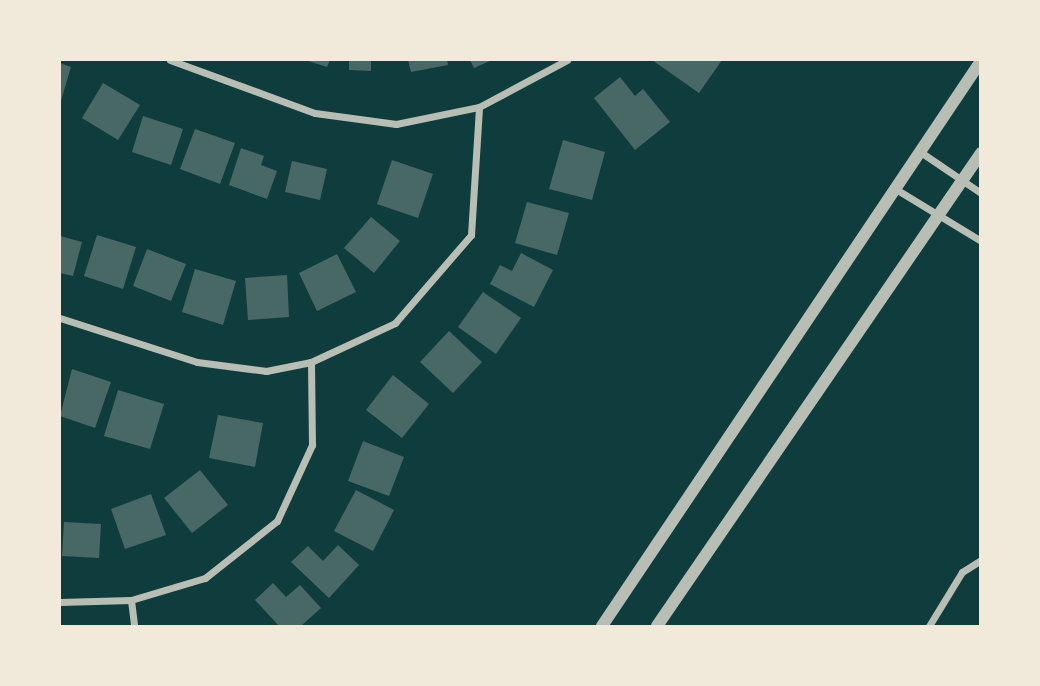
<!DOCTYPE html>
<html>
<head>
<meta charset="utf-8">
<style>
	body { margin:0 }
	#map { position:relative; width:1040px; height:686px; overflow:hidden; background:#0f3d3e; font-family:"Space Grotesk",sans-serif }
	div>[style] { position:absolute }
	.building>* { inset:0; background:#486865 }
	.minor>* { height:7px; margin:-3.5px; padding:0 3.5px; transform-origin:3.5px; border-radius:3.5px; background:#b8beb3 }
	.tertiary>* { height:12px; margin:-6px; padding:0 6px; transform-origin:6px; border-radius:6px; background:#b8beb3 }
	span { translate:-50% -50%; white-space:nowrap; text-align:center; line-height:1.15; -webkit-text-stroke:6px #f1e9da; paint-order:stroke }
	.frame { position:absolute; inset:0; border:61px solid #f1e9da; pointer-events:none }
</style>
</head>
<body>
<div id="map">
	<div class="building">
		<div style="clip-path:polygon(305px 60px,330px 60px,327px 67px)"></div>
		<div style="clip-path:polygon(349px 60px,371px 60px,371px 71px,349px 70px)"></div>
		<div style="clip-path:polygon(408px 60px,447px 60px,448px 65px,411px 72px)"></div>
		<div style="clip-path:polygon(470px 60px,492px 60px,474px 68px)"></div>
		<div style="clip-path:polygon(652px 60px,722px 60px,699px 93px)"></div>
		<div style="clip-path:polygon(60px 63px,71px 67px,60px 104px)"></div>
		<div style="clip-path:polygon(620px 77px,635px 96px,643px 89px,670px 122px,635px 150px,594px 98px)"></div>
		<div style="clip-path:polygon(103px 83px,140px 105px,118px 140px,82px 118px)"></div>
		<div style="clip-path:polygon(143px 116px,183px 129px,171px 165px,132px 152px)"></div>
		<div style="clip-path:polygon(195px 129px,235px 143px,220px 184px,180px 169px)"></div>
		<div style="clip-path:polygon(563px 140px,605px 152px,592px 200px,549px 189px)"></div>
		<div style="clip-path:polygon(241px 148px,264px 156px,261px 165px,277px 171px,267px 199px,229px 185px)"></div>
		<div style="clip-path:polygon(392px 160px,433px 174px,418px 218px,377px 204px)"></div>
		<div style="clip-path:polygon(292px 161px,327px 169px,320px 200px,285px 192px)"></div>
		<div style="clip-path:polygon(527px 202px,569px 213px,557px 255px,515px 243px)"></div>
		<div style="clip-path:polygon(371px 217px,400px 241px,374px 273px,344px 248px)"></div>
		<div style="clip-path:polygon(97px 235px,136px 247px,123px 289px,84px 276px)"></div>
		<div style="clip-path:polygon(60px 236px,82px 242px,73px 276px,60px 273px)"></div>
		<div style="clip-path:polygon(147px 249px,186px 264px,171px 301px,133px 286px)"></div>
		<div style="clip-path:polygon(521px 253px,553px 270px,534px 307px,490px 284px,500px 265px,512px 271px)"></div>
		<div style="clip-path:polygon(337px 254px,356px 292px,317px 311px,299px 273px)"></div>
		<div style="clip-path:polygon(195px 269px,236px 281px,223px 325px,182px 312px)"></div>
		<div style="clip-path:polygon(287px 275px,289px 317px,248px 320px,245px 278px)"></div>
		<div style="clip-path:polygon(483px 292px,521px 318px,496px 354px,458px 327px)"></div>
		<div style="clip-path:polygon(449px 331px,482px 362px,453px 393px,420px 362px)"></div>
		<div style="clip-path:polygon(72px 369px,111px 382px,95px 428px,60px 416px)"></div>
		<div style="clip-path:polygon(393px 375px,429px 404px,402px 438px,366px 410px)"></div>
		<div style="clip-path:polygon(118px 390px,164px 404px,150px 449px,104px 436px)"></div>
		<div style="clip-path:polygon(218px 415px,263px 423px,255px 467px,209px 458px)"></div>
		<div style="clip-path:polygon(363px 441px,404px 457px,389px 496px,348px 481px)"></div>
		<div style="clip-path:polygon(200px 470px,228px 505px,192px 533px,164px 498px)"></div>
		<div style="clip-path:polygon(356px 490px,394px 510px,373px 551px,334px 531px)"></div>
		<div style="clip-path:polygon(151px 494px,166px 535px,125px 549px,111px 509px)"></div>
		<div style="clip-path:polygon(64px 522px,101px 524px,99px 558px,62px 556px)"></div>
		<div style="clip-path:polygon(338px 545px,359px 565px,329px 598px,291px 562px,308px 546px,323px 561px)"></div>
		<div style="clip-path:polygon(273px 583px,286px 597px,300px 585px,321px 608px,301px 626px,279px 626px,255px 600px)"></div>
	</div>
	<div class="minor">
		<div style="left:170px;top:60px;width:154px;rotate:20.1deg"></div>
		<div style="left:315px;top:113px;width:82px;rotate:7.7deg"></div>
		<div style="left:396px;top:124px;width:85px;rotate:-11.6deg"></div>
		<div style="left:479px;top:107px;width:100px;rotate:-28.1deg"></div>
		<div style="left:919px;top:151px;width:75px;rotate:34.1deg"></div>
		<div style="left:894px;top:188px;width:102px;rotate:31.3deg"></div>
		<div style="left:60px;top:318px;width:144px;rotate:17.8deg"></div>
		<div style="left:197px;top:362px;width:70px;rotate:7.4deg"></div>
		<div style="left:266px;top:371px;width:46px;rotate:-11.3deg"></div>
		<div style="left:311px;top:362px;width:93px;rotate:-24.9deg"></div>
		<div style="left:395px;top:323px;width:116px;rotate:-49.2deg"></div>
		<div style="left:471px;top:235px;width:128px;rotate:-86.4deg"></div>
		<div style="left:131px;top:600px;width:26px;rotate:83deg"></div>
		<div style="left:60px;top:602px;width:71px;rotate:-1.6deg"></div>
		<div style="left:131px;top:600px;width:77px;rotate:-16.6deg"></div>
		<div style="left:205px;top:578px;width:92px;rotate:-38.4deg"></div>
		<div style="left:277px;top:521px;width:84px;rotate:-65.3deg"></div>
		<div style="left:312px;top:445px;width:83px;rotate:-90.7deg"></div>
		<div style="left:929px;top:626px;width:63px;rotate:-58.6deg"></div>
		<div style="left:962px;top:572px;width:22px;rotate:-32deg"></div>
	</div>
	<div class="tertiary">
		<div style="left:602px;top:626px;width:680px;rotate:-56.15deg"></div>
		<div style="left:657px;top:626px;width:573px;rotate:-55.59deg"></div>
	</div>
	<div class="frame"></div>
</div>
</body>
</html>
